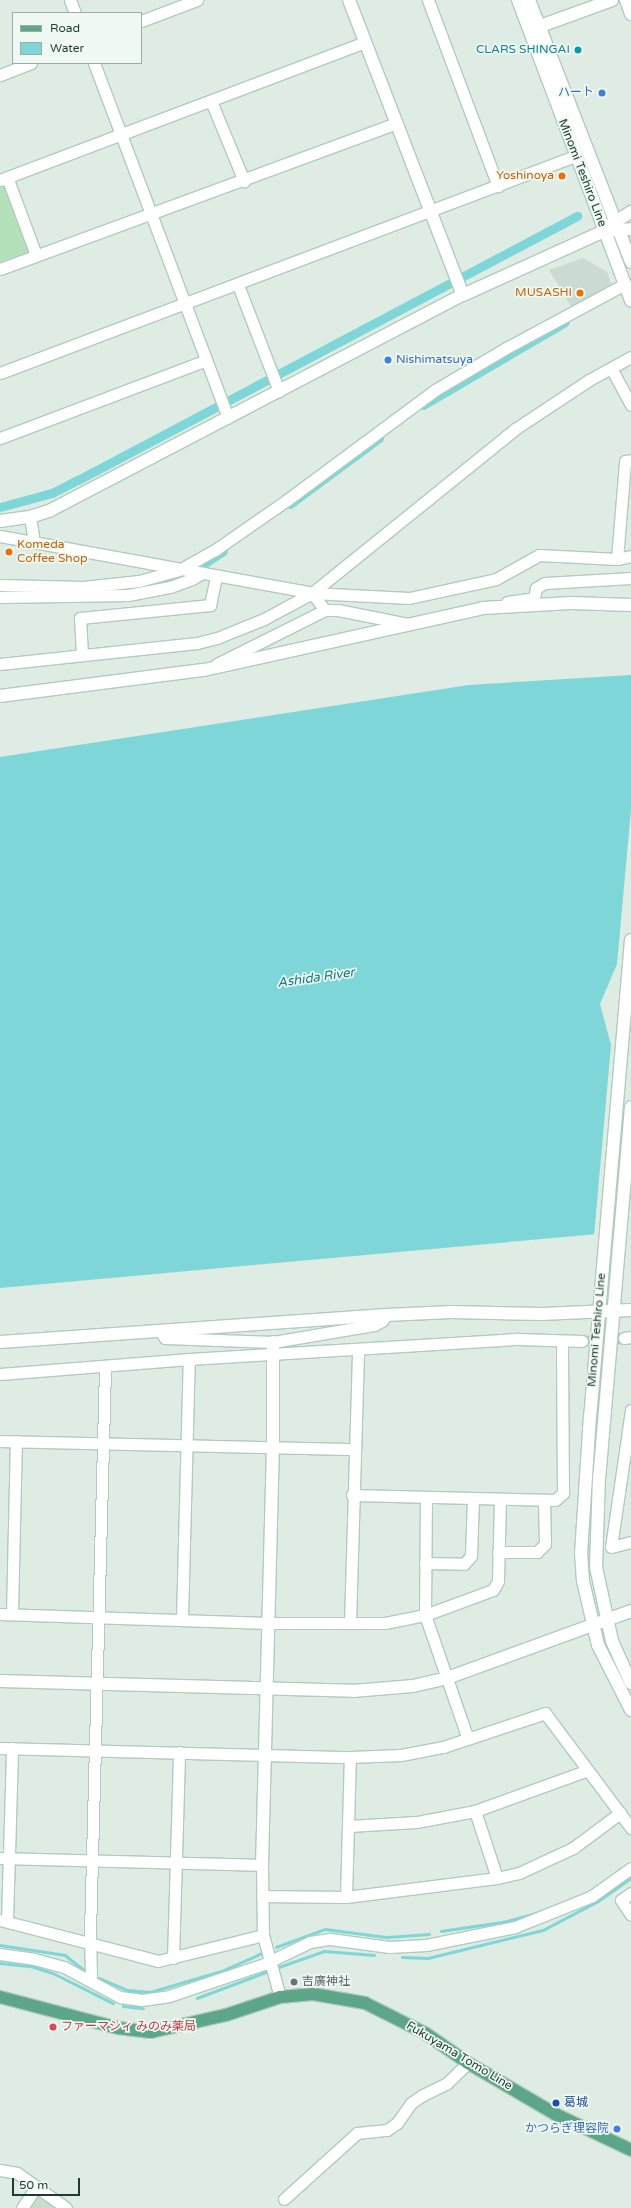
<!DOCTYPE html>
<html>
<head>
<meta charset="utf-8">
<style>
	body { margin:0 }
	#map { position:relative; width:631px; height:2208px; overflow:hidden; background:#deece4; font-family:"Varela Round","Noto Sans JP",sans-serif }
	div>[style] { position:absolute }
	.built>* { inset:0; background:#ccdbd2 }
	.green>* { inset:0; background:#b4e0ba }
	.water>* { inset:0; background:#7fd6d8 }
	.pier>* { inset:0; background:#deece4 }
	.stream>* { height:2.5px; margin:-1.25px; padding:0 1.25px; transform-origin:1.25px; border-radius:1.25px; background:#7fd6d8 }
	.canal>* { height:9px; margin:-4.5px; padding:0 4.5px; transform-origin:4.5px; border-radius:4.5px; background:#7fd6d8 }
	.street-tunnel>* { height:11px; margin-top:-5.5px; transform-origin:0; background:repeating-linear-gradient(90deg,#b8c9c0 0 11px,transparent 0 16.5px) }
	.roads { filter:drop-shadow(1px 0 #b0ccbe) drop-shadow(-1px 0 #b0ccbe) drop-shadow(0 1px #b0ccbe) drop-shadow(0 -1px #b0ccbe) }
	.street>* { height:11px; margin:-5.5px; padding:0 5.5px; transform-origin:5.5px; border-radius:5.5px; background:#fff }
	.secondary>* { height:12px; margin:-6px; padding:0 6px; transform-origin:6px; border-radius:6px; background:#fff }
	.primary>* { height:12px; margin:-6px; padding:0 6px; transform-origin:6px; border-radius:6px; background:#5da689 }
	.dots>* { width:11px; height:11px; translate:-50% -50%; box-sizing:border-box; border:2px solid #eff8f2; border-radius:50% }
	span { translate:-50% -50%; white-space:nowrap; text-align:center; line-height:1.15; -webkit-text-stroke:3.5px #eff8f2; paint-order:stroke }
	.culture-label { font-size:12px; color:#0d838f }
	.right { translate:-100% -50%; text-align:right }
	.shop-label { font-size:12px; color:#366cbe }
	.left { translate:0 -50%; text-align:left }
	.street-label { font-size:12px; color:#1e3d30 }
	.food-label { font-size:12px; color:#c56008 }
	.worship-label { font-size:12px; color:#5b616d }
	.health-label { font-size:12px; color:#be3a42 }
	.transit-label { font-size:12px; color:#164399 }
	.water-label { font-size:13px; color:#127c7f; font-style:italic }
	.legend { position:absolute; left:12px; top:12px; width:130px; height:52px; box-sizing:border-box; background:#eff8f2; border:1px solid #9bada4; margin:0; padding:5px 7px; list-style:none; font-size:12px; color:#1e3d30 }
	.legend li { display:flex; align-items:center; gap:8px; height:20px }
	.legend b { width:20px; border:1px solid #9bada4 }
	.scale { position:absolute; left:12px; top:2178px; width:68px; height:18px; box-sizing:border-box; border:2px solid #1e3d30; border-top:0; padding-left:5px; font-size:12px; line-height:14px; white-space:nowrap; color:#1e3d30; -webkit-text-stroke:3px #eff8f2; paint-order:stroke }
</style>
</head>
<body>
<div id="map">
	<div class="built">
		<div style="clip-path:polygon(583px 258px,607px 272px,612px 286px,572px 308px,549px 270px)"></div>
		<div style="clip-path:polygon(38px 2194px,59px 2208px,26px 2208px)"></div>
	</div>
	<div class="green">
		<div style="clip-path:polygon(0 178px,5px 179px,30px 252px,0 262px)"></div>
	</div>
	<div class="water">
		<div style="clip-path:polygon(631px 675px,631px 1231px,0 1288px,0 757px,469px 685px)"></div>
	</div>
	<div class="pier">
		<div style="clip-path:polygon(631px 809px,631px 1233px,594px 1236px,611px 1045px,600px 1004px,617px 964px)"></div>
	</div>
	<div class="stream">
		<div style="left:441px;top:1931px;width:63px;rotate:-8.3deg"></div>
		<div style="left:503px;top:1922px;width:34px;rotate:-15deg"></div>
		<div style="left:0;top:1945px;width:66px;rotate:8.7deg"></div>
		<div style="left:65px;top:1955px;width:28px;rotate:38deg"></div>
		<div style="left:276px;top:1947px;width:52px;rotate:-20.2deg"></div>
		<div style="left:325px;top:1929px;width:63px;rotate:7.4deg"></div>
		<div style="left:387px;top:1937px;width:42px;rotate:-4.1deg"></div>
		<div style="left:402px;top:1957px;width:26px;rotate:2deg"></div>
		<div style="left:428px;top:1958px;width:118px;rotate:-13.7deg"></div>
		<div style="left:543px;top:1930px;width:62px;rotate:-27.8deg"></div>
		<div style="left:598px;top:1901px;width:40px;rotate:-34.9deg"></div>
		<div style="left:0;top:1963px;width:31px;rotate:6deg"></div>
		<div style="left:31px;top:1966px;width:25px;rotate:18deg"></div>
		<div style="left:55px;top:1974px;width:65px;rotate:26.6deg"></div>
		<div style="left:276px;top:1968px;width:51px;rotate:-19.5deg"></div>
		<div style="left:324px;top:1951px;width:50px;rotate:4.6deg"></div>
		<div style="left:99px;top:1978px;width:30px;rotate:23deg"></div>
		<div style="left:127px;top:1990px;width:23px;rotate:5deg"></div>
		<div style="left:150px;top:1992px;width:75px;rotate:-16.3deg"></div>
		<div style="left:222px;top:1971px;width:44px;rotate:-24.2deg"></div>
		<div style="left:197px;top:1998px;width:77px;rotate:-20.6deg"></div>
		<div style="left:123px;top:2006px;width:20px;rotate:6deg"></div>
	</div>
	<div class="canal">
		<div style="left:423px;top:405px;width:164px;rotate:-30.3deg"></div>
		<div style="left:290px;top:504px;width:111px;rotate:-36.6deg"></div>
		<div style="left:0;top:507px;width:54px;rotate:-15.1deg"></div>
		<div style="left:52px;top:493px;width:29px;rotate:-27deg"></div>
		<div style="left:78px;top:480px;width:565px;rotate:-27.88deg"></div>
		<div style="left:151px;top:585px;width:42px;rotate:-18deg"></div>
		<div style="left:191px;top:572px;width:38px;rotate:-33deg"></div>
	</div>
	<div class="street-tunnel">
		<div style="left:582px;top:1341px;width:42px;rotate:-4.1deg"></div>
	</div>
	<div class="roads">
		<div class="street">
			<div style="left:70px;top:0;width:14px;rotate:69deg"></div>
			<div style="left:428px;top:0;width:199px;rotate:69.4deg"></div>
			<div style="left:141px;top:21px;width:60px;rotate:-20.6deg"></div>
			<div style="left:94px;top:63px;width:379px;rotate:69.3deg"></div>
			<div style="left:0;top:75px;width:33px;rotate:-21deg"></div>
			<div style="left:211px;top:101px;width:87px;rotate:67.6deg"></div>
			<div style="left:7px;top:177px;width:83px;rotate:69.6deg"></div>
			<div style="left:0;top:180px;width:390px;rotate:-20.7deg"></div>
			<div style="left:0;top:269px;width:422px;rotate:-20.2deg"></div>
			<div style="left:238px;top:285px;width:114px;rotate:68.9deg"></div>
			<div style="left:611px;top:368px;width:42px;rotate:61.6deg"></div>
			<div style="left:0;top:373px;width:615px;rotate:-20.68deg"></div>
			<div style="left:0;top:438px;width:220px;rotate:-20.7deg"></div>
			<div style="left:30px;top:517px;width:25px;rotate:81deg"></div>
			<div style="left:0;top:536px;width:303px;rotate:10.3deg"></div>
			<div style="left:298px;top:590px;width:14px;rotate:12deg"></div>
			<div style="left:312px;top:593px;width:21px;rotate:53deg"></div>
			<div style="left:325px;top:610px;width:13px"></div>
			<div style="left:338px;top:610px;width:71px;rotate:11.3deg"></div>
			<div style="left:617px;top:559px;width:98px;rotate:-85.3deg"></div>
			<div style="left:625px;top:461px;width:6px;rotate:-9deg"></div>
			<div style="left:0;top:585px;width:83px;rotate:1.4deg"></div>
			<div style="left:83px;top:587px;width:56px;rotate:-6.1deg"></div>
			<div style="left:139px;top:581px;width:41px;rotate:-15.4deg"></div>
			<div style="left:179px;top:570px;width:41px;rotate:-29.1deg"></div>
			<div style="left:215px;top:550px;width:88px;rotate:-34.8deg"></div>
			<div style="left:287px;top:500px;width:184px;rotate:-36.6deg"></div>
			<div style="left:435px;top:390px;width:85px;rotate:-30.5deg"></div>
			<div style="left:508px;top:347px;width:133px;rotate:-28.3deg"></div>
			<div style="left:312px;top:593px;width:97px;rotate:3deg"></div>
			<div style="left:409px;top:598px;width:89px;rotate:-12.3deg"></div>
			<div style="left:496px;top:579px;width:49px;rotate:-29.2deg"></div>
			<div style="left:539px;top:555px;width:78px;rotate:2.9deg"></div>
			<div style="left:617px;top:559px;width:14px;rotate:-12deg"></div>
			<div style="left:0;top:597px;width:128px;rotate:-0.9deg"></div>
			<div style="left:128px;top:595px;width:43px;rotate:-10.8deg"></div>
			<div style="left:170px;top:587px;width:23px;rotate:-20deg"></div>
			<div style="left:192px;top:579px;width:12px;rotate:-31deg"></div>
			<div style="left:507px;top:602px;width:27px;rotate:-8deg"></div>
			<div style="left:534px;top:598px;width:10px;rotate:-79deg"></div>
			<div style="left:536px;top:588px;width:10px;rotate:-29deg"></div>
			<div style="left:545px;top:583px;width:86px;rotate:-3.3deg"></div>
			<div style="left:82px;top:655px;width:37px;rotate:-93deg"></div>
			<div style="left:80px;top:618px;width:131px;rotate:-5.7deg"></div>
			<div style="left:210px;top:605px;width:30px;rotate:-78deg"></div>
			<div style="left:0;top:664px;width:198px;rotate:-6.1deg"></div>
			<div style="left:197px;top:643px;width:21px;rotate:-14deg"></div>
			<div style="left:217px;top:638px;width:51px;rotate:-22deg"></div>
			<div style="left:264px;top:619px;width:55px;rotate:-28.4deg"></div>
			<div style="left:312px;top:593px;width:261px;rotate:-38.9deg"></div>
			<div style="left:515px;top:429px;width:89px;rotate:-33.5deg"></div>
			<div style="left:589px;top:380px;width:48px;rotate:-28.7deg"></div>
			<div style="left:217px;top:664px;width:121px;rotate:-26.6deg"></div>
			<div style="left:159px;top:1330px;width:10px;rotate:53deg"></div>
			<div style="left:165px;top:1338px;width:108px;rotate:2.1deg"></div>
			<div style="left:273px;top:1342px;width:102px;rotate:-9.6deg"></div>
			<div style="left:374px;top:1325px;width:9px;rotate:-27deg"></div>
			<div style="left:382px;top:1321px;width:7px;rotate:-56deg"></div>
			<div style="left:624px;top:1338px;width:7px;rotate:-8deg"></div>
			<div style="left:0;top:1374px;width:190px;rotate:-4.5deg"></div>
			<div style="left:189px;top:1359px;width:330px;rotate:-3.5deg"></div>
			<div style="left:518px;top:1339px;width:64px;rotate:1.8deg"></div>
			<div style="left:631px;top:1410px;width:138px;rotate:98.3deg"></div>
			<div style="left:611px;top:1547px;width:21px;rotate:-14deg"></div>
			<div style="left:0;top:1441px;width:353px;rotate:1.3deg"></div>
			<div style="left:352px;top:1495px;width:203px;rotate:1.4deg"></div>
			<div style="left:555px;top:1500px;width:11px;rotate:-41deg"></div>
			<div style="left:563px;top:1493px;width:151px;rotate:-90.4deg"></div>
			<div style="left:426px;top:1497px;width:118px;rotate:90.5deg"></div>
			<div style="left:425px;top:1615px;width:131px;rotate:70.9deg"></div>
			<div style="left:498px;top:1552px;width:39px"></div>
			<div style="left:537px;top:1552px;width:11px;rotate:-45deg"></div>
			<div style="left:545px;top:1544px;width:44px;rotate:-91.3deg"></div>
			<div style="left:425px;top:1563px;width:39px;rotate:1deg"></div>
			<div style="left:464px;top:1564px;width:11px;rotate:-49deg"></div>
			<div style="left:471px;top:1556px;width:58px;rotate:-88deg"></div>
			<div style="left:0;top:1614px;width:268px;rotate:1.9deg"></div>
			<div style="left:268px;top:1623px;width:117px"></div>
			<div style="left:385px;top:1623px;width:41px;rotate:-11.3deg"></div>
			<div style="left:425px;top:1615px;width:72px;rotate:-20.2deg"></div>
			<div style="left:493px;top:1590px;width:10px;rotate:-61deg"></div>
			<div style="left:498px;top:1581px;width:82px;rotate:-88.6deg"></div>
			<div style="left:12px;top:1614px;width:173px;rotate:-88.7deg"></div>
			<div style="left:182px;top:1619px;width:260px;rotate:-88.5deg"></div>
			<div style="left:350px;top:1623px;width:274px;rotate:-88.3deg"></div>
			<div style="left:0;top:1748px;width:350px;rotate:1.5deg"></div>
			<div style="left:350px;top:1757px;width:51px;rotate:-2.2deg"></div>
			<div style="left:401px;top:1755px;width:43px;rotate:-10.8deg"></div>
			<div style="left:443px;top:1747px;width:108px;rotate:-18.4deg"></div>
			<div style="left:545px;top:1713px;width:144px;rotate:53.2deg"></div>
			<div style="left:475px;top:1811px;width:120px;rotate:-19.9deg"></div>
			<div style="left:0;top:1858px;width:262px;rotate:1.5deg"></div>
			<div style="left:262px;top:1865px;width:70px;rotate:89.2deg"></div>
			<div style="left:263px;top:1935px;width:64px;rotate:74.7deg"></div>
			<div style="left:497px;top:1878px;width:23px;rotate:-13deg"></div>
			<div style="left:519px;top:1873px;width:60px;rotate:-24.8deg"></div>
			<div style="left:573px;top:1848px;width:59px;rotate:-36.7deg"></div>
			<div style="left:631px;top:1893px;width:12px;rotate:145deg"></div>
			<div style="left:621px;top:1900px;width:18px;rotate:56deg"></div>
			<div style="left:262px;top:1896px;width:84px;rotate:0.7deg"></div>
			<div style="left:346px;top:1897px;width:152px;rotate:-7.2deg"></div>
			<div style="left:497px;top:1878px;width:71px;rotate:-108.2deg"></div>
			<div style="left:475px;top:1811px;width:60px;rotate:169.4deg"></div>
			<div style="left:416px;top:1822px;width:67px;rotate:176.6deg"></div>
			<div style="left:346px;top:1897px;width:140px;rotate:-88.4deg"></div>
			<div style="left:0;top:1920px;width:163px;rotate:14.5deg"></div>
			<div style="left:158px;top:1961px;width:108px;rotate:-13.9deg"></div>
			<div style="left:7px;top:1921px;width:173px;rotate:-88.3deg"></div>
			<div style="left:0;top:1954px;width:34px;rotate:8deg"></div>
			<div style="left:34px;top:1959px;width:31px;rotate:15deg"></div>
			<div style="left:64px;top:1967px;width:64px;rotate:28.2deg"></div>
			<div style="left:120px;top:1997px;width:22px;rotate:8deg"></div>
			<div style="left:142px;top:2000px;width:27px;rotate:-8deg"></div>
			<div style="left:169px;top:1996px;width:100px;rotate:-18.6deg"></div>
			<div style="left:264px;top:1964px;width:51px;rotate:-25.6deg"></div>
			<div style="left:310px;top:1942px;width:20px;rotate:-9deg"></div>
			<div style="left:330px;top:1939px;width:60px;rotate:7.7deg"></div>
			<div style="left:389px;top:1947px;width:37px;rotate:-3deg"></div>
			<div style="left:426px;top:1945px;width:91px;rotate:-11.4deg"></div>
			<div style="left:515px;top:1927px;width:83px;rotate:-21.9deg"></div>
			<div style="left:592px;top:1896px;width:48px;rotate:-35.7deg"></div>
			<div style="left:173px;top:1958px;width:206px;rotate:-88.3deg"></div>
			<div style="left:91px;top:1976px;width:43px;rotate:-91.3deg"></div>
			<div style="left:90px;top:1933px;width:565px;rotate:-88.48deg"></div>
			<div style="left:0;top:2170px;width:17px;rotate:10deg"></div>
			<div style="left:17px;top:2173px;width:60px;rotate:35.5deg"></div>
			<div style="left:284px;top:2199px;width:98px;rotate:-42.1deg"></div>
			<div style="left:357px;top:2133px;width:30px;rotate:-6deg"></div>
			<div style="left:387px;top:2130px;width:12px;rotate:-35deg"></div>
			<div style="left:397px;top:2123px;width:24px;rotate:-55deg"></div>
			<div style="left:411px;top:2103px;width:14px;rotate:-34deg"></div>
			<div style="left:423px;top:2095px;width:25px;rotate:-26deg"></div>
			<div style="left:446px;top:2084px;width:30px;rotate:-44deg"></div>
			<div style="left:22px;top:2208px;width:25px;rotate:-56deg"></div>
		</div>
		<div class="secondary">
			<div style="left:349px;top:0;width:316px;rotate:68.9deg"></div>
			<div style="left:518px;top:0;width:321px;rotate:69.4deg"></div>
			<div style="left:529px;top:0;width:281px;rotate:68.7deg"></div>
			<div style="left:626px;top:0;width:15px;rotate:70deg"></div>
			<div style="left:532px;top:29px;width:85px;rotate:-19.9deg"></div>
			<div style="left:610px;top:225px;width:25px;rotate:-32deg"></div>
			<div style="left:0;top:521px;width:30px;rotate:-8deg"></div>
			<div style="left:30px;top:517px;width:22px;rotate:-18deg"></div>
			<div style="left:51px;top:510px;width:465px;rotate:-27.6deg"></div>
			<div style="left:463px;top:295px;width:155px;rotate:-24.4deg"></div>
			<div style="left:604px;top:231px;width:27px;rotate:-4deg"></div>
			<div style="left:0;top:696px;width:206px;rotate:-7.3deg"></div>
			<div style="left:204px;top:670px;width:286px;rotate:-12.5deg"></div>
			<div style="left:483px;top:608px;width:88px;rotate:-3.3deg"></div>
			<div style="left:571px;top:603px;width:60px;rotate:1.9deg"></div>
			<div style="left:631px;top:940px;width:477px;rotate:94.9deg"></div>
			<div style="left:590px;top:1415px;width:138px;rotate:93.7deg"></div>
			<div style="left:581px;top:1553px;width:28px;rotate:86deg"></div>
			<div style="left:583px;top:1581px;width:66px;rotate:76.8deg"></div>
			<div style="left:598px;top:1645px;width:73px;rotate:63.1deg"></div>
			<div style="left:631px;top:1107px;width:371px;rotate:94.9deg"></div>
			<div style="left:599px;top:1477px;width:90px;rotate:91.9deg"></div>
			<div style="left:596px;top:1567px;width:76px;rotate:77.8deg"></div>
			<div style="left:612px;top:1641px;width:46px;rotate:65.7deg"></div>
			<div style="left:0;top:1342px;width:387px;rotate:-4deg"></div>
			<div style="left:386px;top:1315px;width:66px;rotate:-2.6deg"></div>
			<div style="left:452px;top:1312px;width:90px;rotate:1.3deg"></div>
			<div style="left:542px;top:1314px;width:89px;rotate:-2.6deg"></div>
			<div style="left:0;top:1681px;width:353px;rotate:1.6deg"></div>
			<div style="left:353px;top:1691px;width:60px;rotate:-4.8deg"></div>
			<div style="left:413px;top:1686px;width:35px;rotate:-13deg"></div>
			<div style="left:447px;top:1678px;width:196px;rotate:-20deg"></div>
			<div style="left:262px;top:1865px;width:418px;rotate:-88.5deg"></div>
			<div style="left:273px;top:1447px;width:105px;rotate:-90deg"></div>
		</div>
		<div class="primary">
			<div style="left:0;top:1997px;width:122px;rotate:14.7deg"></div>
			<div style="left:118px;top:2028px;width:33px;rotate:7deg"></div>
			<div style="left:151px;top:2032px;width:77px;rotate:-12.8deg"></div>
			<div style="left:226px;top:2015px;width:57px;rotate:-18.4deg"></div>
			<div style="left:280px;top:1997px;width:33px;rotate:-5deg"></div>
			<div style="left:313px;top:1994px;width:53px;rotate:9.8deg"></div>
			<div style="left:365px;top:2003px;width:67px;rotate:26.6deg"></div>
			<div style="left:425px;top:2033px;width:52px;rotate:34.9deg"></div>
			<div style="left:468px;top:2063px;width:103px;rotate:30.3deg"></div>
			<div style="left:557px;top:2115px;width:82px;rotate:25.3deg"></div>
		</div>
	</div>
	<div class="dots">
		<div style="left:578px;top:50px;background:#0f9aa8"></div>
		<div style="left:602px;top:93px;background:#3f7fe0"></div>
		<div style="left:562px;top:176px;background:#e8710a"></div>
		<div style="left:580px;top:293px;background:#e8710a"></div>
		<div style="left:388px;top:360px;background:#3f7fe0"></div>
		<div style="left:9px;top:552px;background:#e8710a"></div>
		<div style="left:294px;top:1982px;background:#6b7280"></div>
		<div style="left:53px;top:2027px;background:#e0444e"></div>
		<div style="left:556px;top:2103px;background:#1a4fb4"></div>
		<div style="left:617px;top:2129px;background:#3f7fe0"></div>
	</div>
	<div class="culture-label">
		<span class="right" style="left:570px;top:50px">CLARS SHINGAI</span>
	</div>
	<div class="shop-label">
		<span class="right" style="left:594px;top:93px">ハート</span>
		<span class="left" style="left:396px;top:360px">Nishimatsuya</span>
		<span class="right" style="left:609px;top:2129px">かつらぎ理容院</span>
	</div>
	<div class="street-label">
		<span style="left:582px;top:173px;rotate:69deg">Minomi Teshiro Line</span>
		<span style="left:597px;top:1330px;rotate:-85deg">Minomi Teshiro Line</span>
		<span style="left:459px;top:2056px;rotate:31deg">Fukuyama Tomo Line</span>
	</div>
	<div class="food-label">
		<span class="right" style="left:554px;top:176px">Yoshinoya</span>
		<span class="right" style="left:572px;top:293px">MUSASHI</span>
		<span class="left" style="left:17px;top:552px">Komeda<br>Coffee Shop</span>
	</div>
	<div class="worship-label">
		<span class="left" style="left:302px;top:1982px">吉廣神社</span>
	</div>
	<div class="health-label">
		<span class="left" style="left:61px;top:2027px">ファーマシィ みのみ薬局</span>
	</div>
	<div class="transit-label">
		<span class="left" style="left:564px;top:2103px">葛城</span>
	</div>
	<div class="water-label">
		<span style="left:316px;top:978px;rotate:-8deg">Ashida River</span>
	</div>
	<ul class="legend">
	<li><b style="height:5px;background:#5da689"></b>Road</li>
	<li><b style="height:11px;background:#7fd6d8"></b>Water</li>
	</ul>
	<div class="scale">50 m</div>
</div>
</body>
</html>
